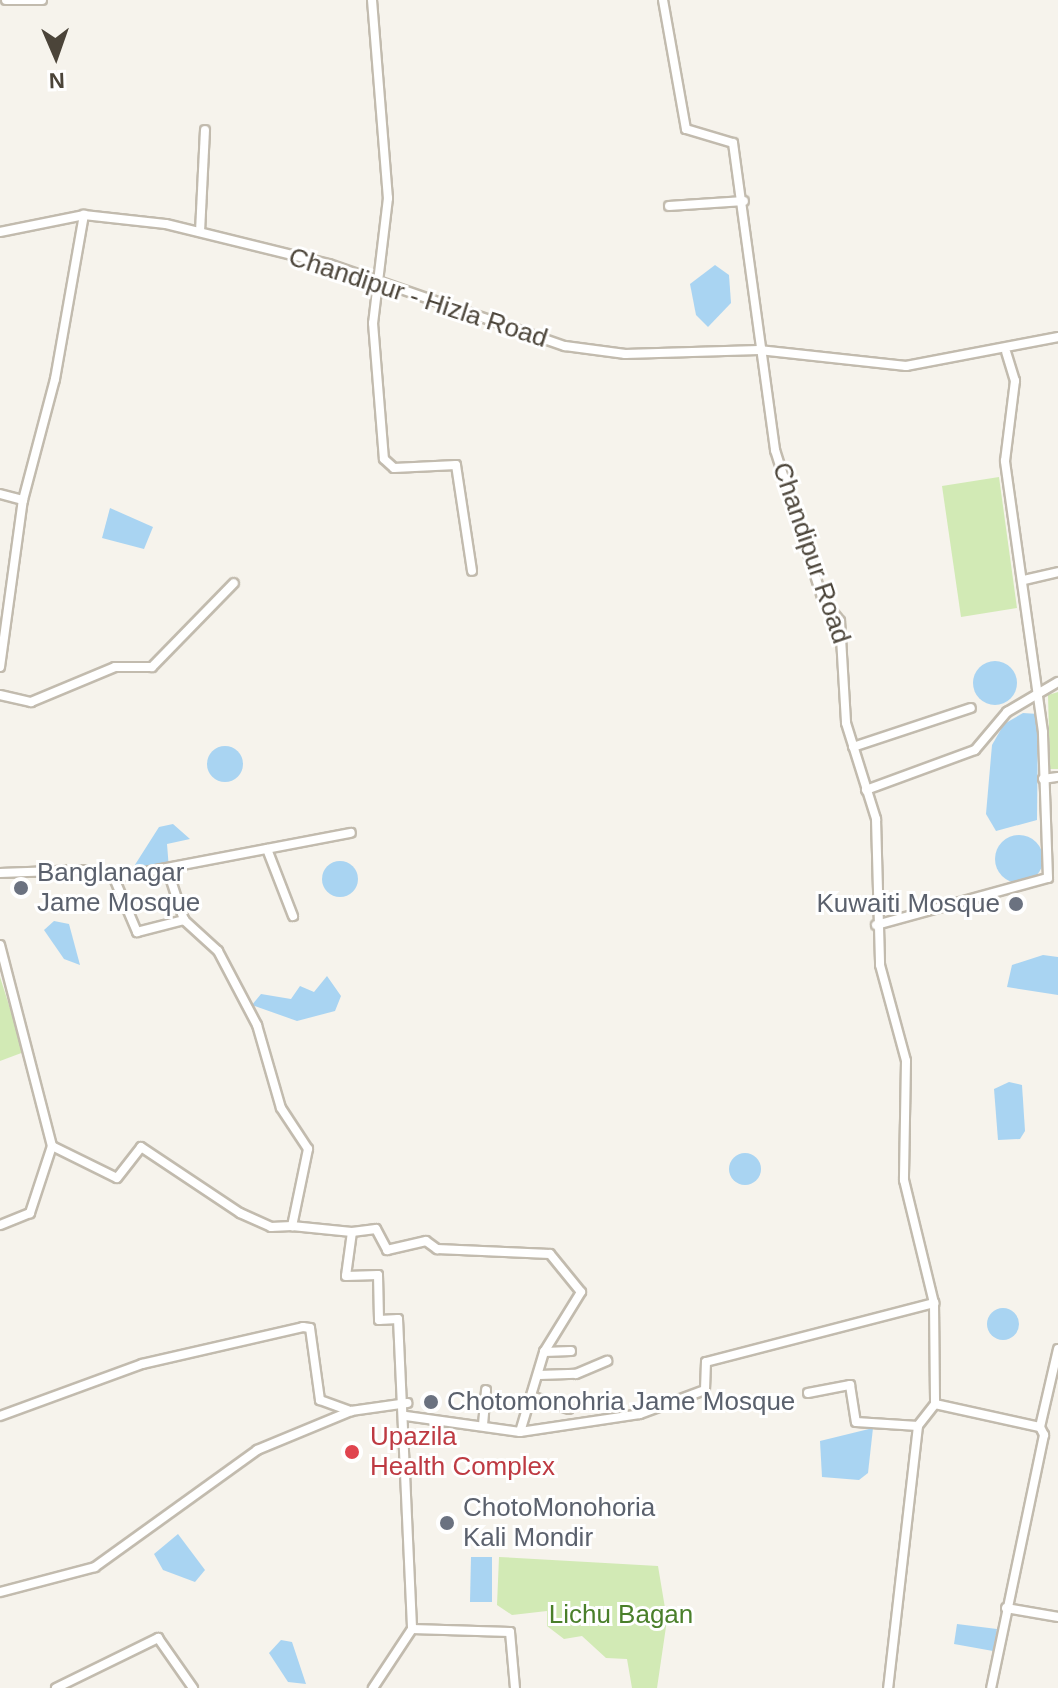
<!DOCTYPE html>
<html>
<head>
<meta charset="utf-8">
<style>
	body { margin:0 }
	#map { position:relative; width:1058px; height:1688px; overflow:hidden; background:#f6f3ec; font-family:Arial,sans-serif }
	div>[style] { position:absolute }
	.green>* { inset:0; background:#d2eab5 }
	.water>* { inset:0; background:#a9d4f2 }
	.round { border-radius:50% }
	.roads { filter:drop-shadow(2px 0 #c2bbae) drop-shadow(-2px 0 #c2bbae) drop-shadow(0 2px #c2bbae) drop-shadow(0 -2px #c2bbae) }
	.street>* { height:8px; margin:-4px; padding:0 4px; transform-origin:4px; border-radius:4px; background:#fff }
	.dots>* { width:22px; height:22px; translate:-50% -50%; box-sizing:border-box; border:4px solid #fff; border-radius:50% }
	span { translate:-50% -50%; white-space:nowrap; text-align:center; line-height:1.15; -webkit-text-stroke:6px #fff; paint-order:stroke }
	.street-label { font-size:26px; color:#4b4439 }
	.worship-label { font-size:26px; color:#5b616d }
	.left { translate:0 -50%; text-align:left }
	.right { translate:-100% -50%; text-align:right }
	.health-label { font-size:26px; color:#be3a42 }
	.park-label { font-size:26px; color:#4a7f2a }
	.north { position:absolute; left:16px; top:16px; width:80px; height:80px; -webkit-text-stroke:6px #fff; paint-order:stroke; rotate:178deg; font-size:22px; font-weight:700; line-height:32px; text-align:center; color:#4b4439 }
	.north::after { content:''; display:block; margin:auto; width:28px; height:36px; background:#4b4439; clip-path:polygon(50% 0,100% 100%,50% 72%,0 100%) }
</style>
</head>
<body>
<div id="map">
	<div class="green">
		<div style="clip-path:polygon(999px 477px,1017px 608px,961px 617px,942px 486px)"></div>
		<div style="clip-path:polygon(1058px 692px,1058px 769px,1050px 769px,1048px 695px)"></div>
		<div style="clip-path:polygon(0 977px,24px 1052px,0 1061px)"></div>
		<div style="clip-path:polygon(499px 1557px,658px 1566px,667px 1620px,657px 1688px,632px 1688px,627px 1659px,606px 1658px,582px 1636px,564px 1639px,547px 1626px,547px 1611px,512px 1615px,497px 1605px)"></div>
	</div>
	<div class="water">
		<div style="clip-path:polygon(715px 265px,729px 275px,731px 303px,708px 327px,696px 315px,690px 284px)"></div>
		<div style="clip-path:polygon(110px 508px,153px 527px,144px 549px,102px 538px)"></div>
		<div class="round" style="left:973px;top:661px;width:44px;height:44px"></div>
		<div style="clip-path:polygon(1023px 713px,1038px 714px,1037px 820px,996px 831px,986px 814px,992px 745px,1004px 724px)"></div>
		<div class="round" style="left:207px;top:746px;width:36px;height:36px"></div>
		<div style="clip-path:polygon(173px 824px,190px 839px,167px 844px,169px 869px,131px 871px,159px 827px)"></div>
		<div class="round" style="left:995px;top:835px;width:48px;height:48px"></div>
		<div class="round" style="left:322px;top:861px;width:36px;height:36px"></div>
		<div style="clip-path:polygon(54px 921px,69px 924px,80px 965px,64px 959px,44px 930px)"></div>
		<div style="clip-path:polygon(1043px 955px,1058px 957px,1058px 995px,1007px 987px,1012px 965px)"></div>
		<div style="clip-path:polygon(327px 976px,341px 996px,335px 1011px,297px 1021px,252px 1005px,261px 994px,291px 999px,300px 986px,314px 992px)"></div>
		<div style="clip-path:polygon(1009px 1082px,1022px 1085px,1025px 1131px,1020px 1139px,998px 1140px,994px 1089px)"></div>
		<div class="round" style="left:729px;top:1153px;width:32px;height:32px"></div>
		<div class="round" style="left:987px;top:1308px;width:32px;height:32px"></div>
		<div style="clip-path:polygon(873px 1428px,868px 1473px,859px 1480px,822px 1477px,820px 1441px)"></div>
		<div style="clip-path:polygon(178px 1534px,205px 1570px,195px 1582px,163px 1570px,154px 1554px)"></div>
		<div style="clip-path:polygon(471px 1557px,492px 1557px,492px 1602px,470px 1602px)"></div>
		<div style="clip-path:polygon(957px 1624px,997px 1629px,993px 1651px,954px 1644px)"></div>
		<div style="clip-path:polygon(281px 1640px,292px 1642px,306px 1684px,288px 1682px,269px 1653px)"></div>
	</div>
	<div class="roads">
		<div class="street">
			<div style="left:6px;top:0;width:36px"></div>
			<div style="left:372px;top:0;width:199px;rotate:85.4deg"></div>
			<div style="left:388px;top:198px;width:126px;rotate:96.8deg"></div>
			<div style="left:373px;top:323px;width:136px;rotate:85.4deg"></div>
			<div style="left:384px;top:459px;width:13px;rotate:42deg"></div>
			<div style="left:394px;top:468px;width:62px;rotate:-2.8deg"></div>
			<div style="left:456px;top:465px;width:107px;rotate:81.4deg"></div>
			<div style="left:663px;top:0;width:131px;rotate:79.9deg"></div>
			<div style="left:686px;top:129px;width:49px;rotate:16.6deg"></div>
			<div style="left:733px;top:143px;width:310px;rotate:82.2deg"></div>
			<div style="left:775px;top:450px;width:157px;rotate:72.3deg"></div>
			<div style="left:823px;top:600px;width:27px;rotate:51deg"></div>
			<div style="left:840px;top:621px;width:102px;rotate:86.6deg"></div>
			<div style="left:846px;top:723px;width:101px;rotate:72.6deg"></div>
			<div style="left:876px;top:819px;width:146px;rotate:88.4deg"></div>
			<div style="left:880px;top:965px;width:99px;rotate:74.8deg"></div>
			<div style="left:906px;top:1061px;width:119px;rotate:91deg"></div>
			<div style="left:904px;top:1180px;width:127px;rotate:76.3deg"></div>
			<div style="left:934px;top:1303px;width:101px;rotate:89.4deg"></div>
			<div style="left:935px;top:1404px;width:28px;rotate:128deg"></div>
			<div style="left:918px;top:1426px;width:264px;rotate:96.5deg"></div>
			<div style="left:669px;top:206px;width:75px;rotate:-3.8deg"></div>
			<div style="left:0;top:232px;width:86px;rotate:-11.4deg"></div>
			<div style="left:84px;top:215px;width:82px;rotate:6.3deg"></div>
			<div style="left:166px;top:224px;width:168px;rotate:13.8deg"></div>
			<div style="left:329px;top:264px;width:250px;rotate:19.2deg"></div>
			<div style="left:565px;top:346px;width:61px;rotate:7.6deg"></div>
			<div style="left:625px;top:354px;width:134px;rotate:-1.7deg"></div>
			<div style="left:759px;top:350px;width:148px;rotate:6.2deg"></div>
			<div style="left:906px;top:366px;width:155px;rotate:-10.8deg"></div>
			<div style="left:200px;top:232px;width:102px;rotate:-87.2deg"></div>
			<div style="left:0;top:494px;width:24px;rotate:15deg"></div>
			<div style="left:1024px;top:580px;width:35px;rotate:-13deg"></div>
			<div style="left:0;top:667px;width:169px;rotate:-82.2deg"></div>
			<div style="left:23px;top:500px;width:125px;rotate:-75.2deg"></div>
			<div style="left:55px;top:379px;width:167px;rotate:-80deg"></div>
			<div style="left:0;top:695px;width:32px;rotate:13deg"></div>
			<div style="left:31px;top:702px;width:91px;rotate:-22.6deg"></div>
			<div style="left:115px;top:667px;width:37px"></div>
			<div style="left:152px;top:667px;width:117px;rotate:-45.7deg"></div>
			<div style="left:853px;top:747px;width:124px;rotate:-18.3deg"></div>
			<div style="left:1043px;top:779px;width:15px;rotate:-8deg"></div>
			<div style="left:866px;top:790px;width:116px;rotate:-20.2deg"></div>
			<div style="left:975px;top:750px;width:50px;rotate:-49.9deg"></div>
			<div style="left:1007px;top:712px;width:59px;rotate:-30.5deg"></div>
			<div style="left:267px;top:849px;width:72px;rotate:68.8deg"></div>
			<div style="left:168px;top:871px;width:52px;rotate:71.9deg"></div>
			<div style="left:0;top:873px;width:83px;rotate:-2.1deg"></div>
			<div style="left:83px;top:870px;width:32px;rotate:14deg"></div>
			<div style="left:114px;top:878px;width:241px;rotate:-10.8deg"></div>
			<div style="left:114px;top:878px;width:59px;rotate:66.9deg"></div>
			<div style="left:137px;top:932px;width:49px;rotate:-14.3deg"></div>
			<div style="left:184px;top:920px;width:46px;rotate:42.4deg"></div>
			<div style="left:218px;top:951px;width:84px;rotate:62.2deg"></div>
			<div style="left:257px;top:1025px;width:86px;rotate:73.9deg"></div>
			<div style="left:281px;top:1108px;width:49px;rotate:56.6deg"></div>
			<div style="left:308px;top:1149px;width:79px;rotate:101.7deg"></div>
			<div style="left:292px;top:1226px;width:60px;rotate:5.7deg"></div>
			<div style="left:352px;top:1232px;width:44px;rotate:97.8deg"></div>
			<div style="left:346px;top:1276px;width:32px;rotate:-2deg"></div>
			<div style="left:378px;top:1275px;width:45px;rotate:88.7deg"></div>
			<div style="left:379px;top:1320px;width:19px;rotate:-3deg"></div>
			<div style="left:398px;top:1319px;width:310px;rotate:87.4deg"></div>
			<div style="left:412px;top:1629px;width:71px;rotate:123.5deg"></div>
			<div style="left:876px;top:925px;width:178px;rotate:-15.3deg"></div>
			<div style="left:1048px;top:878px;width:146px;rotate:-92deg"></div>
			<div style="left:1043px;top:732px;width:274px;rotate:-98deg"></div>
			<div style="left:1005px;top:461px;width:81px;rotate:-82.9deg"></div>
			<div style="left:1015px;top:381px;width:30px;rotate:-107deg"></div>
			<div style="left:0;top:945px;width:208px;rotate:75.5deg"></div>
			<div style="left:52px;top:1146px;width:71px;rotate:108.2deg"></div>
			<div style="left:30px;top:1213px;width:32px;rotate:158deg"></div>
			<div style="left:52px;top:1146px;width:72px;rotate:26.2deg"></div>
			<div style="left:117px;top:1178px;width:39px;rotate:-52deg"></div>
			<div style="left:141px;top:1147px;width:119px;rotate:33.7deg"></div>
			<div style="left:240px;top:1213px;width:34px;rotate:24deg"></div>
			<div style="left:271px;top:1227px;width:21px;rotate:-3deg"></div>
			<div style="left:352px;top:1232px;width:24px;rotate:-7deg"></div>
			<div style="left:376px;top:1229px;width:24px;rotate:62deg"></div>
			<div style="left:387px;top:1250px;width:40px;rotate:-13deg"></div>
			<div style="left:426px;top:1241px;width:14px;rotate:36deg"></div>
			<div style="left:437px;top:1249px;width:113px;rotate:2.5deg"></div>
			<div style="left:550px;top:1254px;width:49px;rotate:50.8deg"></div>
			<div style="left:581px;top:1292px;width:70px;rotate:121.7deg"></div>
			<div style="left:539px;top:1375px;width:37px;rotate:-2deg"></div>
			<div style="left:576px;top:1374px;width:34px;rotate:-23deg"></div>
			<div style="left:808px;top:1393px;width:43px;rotate:-10.8deg"></div>
			<div style="left:850px;top:1385px;width:37px;rotate:81deg"></div>
			<div style="left:856px;top:1422px;width:62px;rotate:3.7deg"></div>
			<div style="left:531px;top:1396px;width:40px;rotate:18.9deg"></div>
			<div style="left:935px;top:1404px;width:107px;rotate:12.4deg"></div>
			<div style="left:1040px;top:1427px;width:9px;rotate:63deg"></div>
			<div style="left:1044px;top:1435px;width:258px;rotate:101.8deg"></div>
			<div style="left:0;top:1416px;width:151px;rotate:-20.1deg"></div>
			<div style="left:142px;top:1364px;width:165px;rotate:-12.9deg"></div>
			<div style="left:303px;top:1327px;width:7px;rotate:8deg"></div>
			<div style="left:310px;top:1328px;width:73px;rotate:82.1deg"></div>
			<div style="left:320px;top:1400px;width:33px;rotate:20deg"></div>
			<div style="left:406px;top:1416px;width:115px;rotate:8deg"></div>
			<div style="left:520px;top:1432px;width:121px;rotate:-8.5deg"></div>
			<div style="left:640px;top:1414px;width:69px;rotate:-20.3deg"></div>
			<div style="left:705px;top:1390px;width:28px;rotate:-88deg"></div>
			<div style="left:706px;top:1362px;width:236px;rotate:-14.5deg"></div>
			<div style="left:483px;top:1425px;width:35px;rotate:-85deg"></div>
			<div style="left:1040px;top:1427px;width:80px;rotate:-77deg"></div>
			<div style="left:520px;top:1432px;width:84px;rotate:-73.3deg"></div>
			<div style="left:544px;top:1352px;width:27px;rotate:-2deg"></div>
			<div style="left:0;top:1592px;width:98px;rotate:-14.7deg"></div>
			<div style="left:95px;top:1567px;width:200px;rotate:-35.8deg"></div>
			<div style="left:257px;top:1450px;width:102px;rotate:-22.5deg"></div>
			<div style="left:351px;top:1411px;width:57px;rotate:-8.1deg"></div>
			<div style="left:1006px;top:1608px;width:53px;rotate:9.8deg"></div>
			<div style="left:412px;top:1629px;width:98px;rotate:1.8deg"></div>
			<div style="left:510px;top:1632px;width:56px;rotate:84.9deg"></div>
			<div style="left:56px;top:1688px;width:114px;rotate:-26.1deg"></div>
			<div style="left:158px;top:1638px;width:61px;rotate:55deg"></div>
		</div>
	</div>
	<div class="dots">
		<div style="left:21px;top:888px;background:#6b7280"></div>
		<div style="left:1016px;top:904px;background:#6b7280"></div>
		<div style="left:431px;top:1402px;background:#6b7280"></div>
		<div style="left:352px;top:1452px;background:#e0444e"></div>
		<div style="left:447px;top:1523px;background:#6b7280"></div>
	</div>
	<div class="street-label">
		<span style="left:418px;top:298px;rotate:18deg">Chandipur - Hizla Road</span>
		<span style="left:811px;top:553px;rotate:71deg">Chandipur Road</span>
	</div>
	<div class="worship-label">
		<span class="left" style="left:37px;top:888px">Banglanagar<br>Jame Mosque</span>
		<span class="right" style="left:1000px;top:904px">Kuwaiti Mosque</span>
		<span class="left" style="left:447px;top:1402px">Chotomonohria Jame Mosque</span>
		<span class="left" style="left:463px;top:1523px">ChotoMonohoria<br>Kali Mondir</span>
	</div>
	<div class="health-label">
		<span class="left" style="left:370px;top:1452px">Upazila<br>Health Complex</span>
	</div>
	<div class="park-label">
		<span style="left:621px;top:1615px">Lichu Bagan</span>
	</div>
	<div class="north">N</div>
</div>
</body>
</html>
